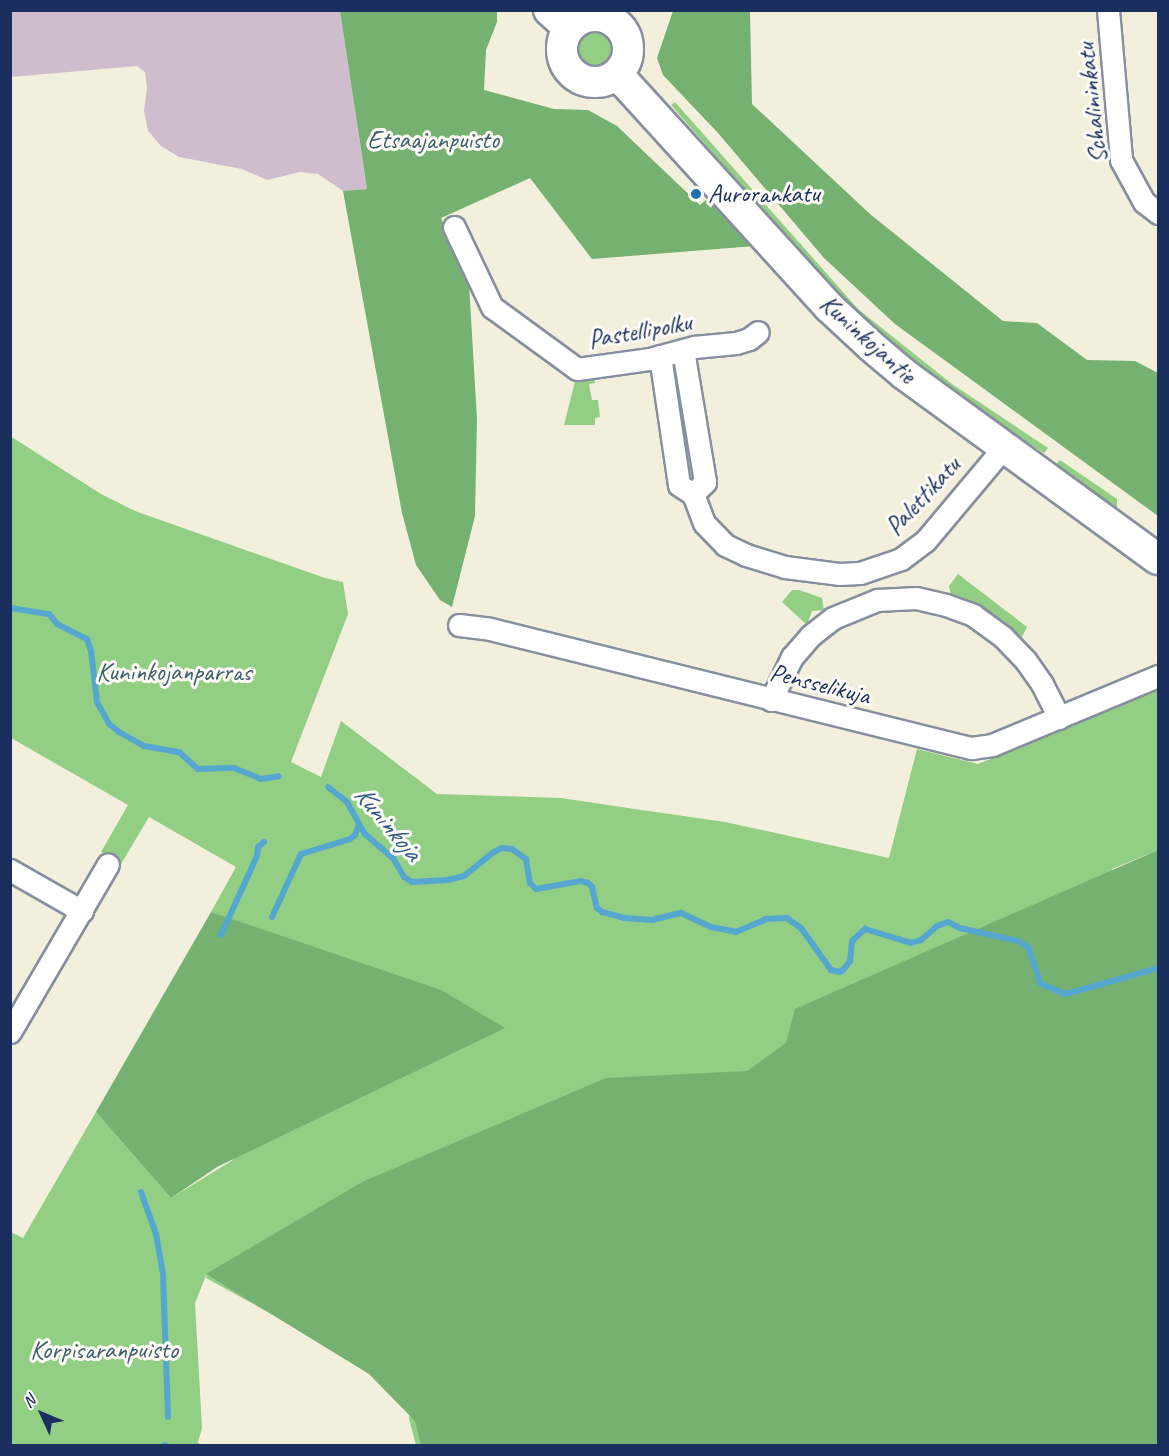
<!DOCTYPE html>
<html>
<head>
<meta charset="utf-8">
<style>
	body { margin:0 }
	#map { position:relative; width:1169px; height:1456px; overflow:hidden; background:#f3efdd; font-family:Caveat,sans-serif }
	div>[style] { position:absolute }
	.industrial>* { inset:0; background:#cfbdce }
	.green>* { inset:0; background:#92ce83 }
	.round { border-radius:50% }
	.forest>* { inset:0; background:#75b171 }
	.stream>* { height:6px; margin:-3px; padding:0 3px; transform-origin:3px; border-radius:3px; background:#56a7d0 }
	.roads { filter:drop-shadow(2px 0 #878f9e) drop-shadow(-2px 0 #878f9e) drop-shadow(0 2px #878f9e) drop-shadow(0 -2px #878f9e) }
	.street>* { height:21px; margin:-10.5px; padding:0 10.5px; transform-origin:10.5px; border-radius:10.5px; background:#fff }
	.secondary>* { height:30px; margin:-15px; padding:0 15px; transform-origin:15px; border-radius:15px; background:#fff }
	.secondary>.ring { margin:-15px; padding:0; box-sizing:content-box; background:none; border:30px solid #fff; border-radius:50% }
	.dots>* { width:16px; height:16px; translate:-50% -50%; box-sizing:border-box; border:3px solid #fdfcf7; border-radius:50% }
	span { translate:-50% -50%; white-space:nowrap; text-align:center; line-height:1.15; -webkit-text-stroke:6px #fdfcf7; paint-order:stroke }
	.street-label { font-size:26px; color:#1b2f5e }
	.park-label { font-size:26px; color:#3f5f69 }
	.poi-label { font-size:26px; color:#1b2f5e }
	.left { translate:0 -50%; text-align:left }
	.water-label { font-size:27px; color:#305986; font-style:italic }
	.frame { position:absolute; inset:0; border:12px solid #1b2f5e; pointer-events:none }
	.north { position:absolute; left:12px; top:1384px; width:60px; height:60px; -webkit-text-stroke:4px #fdfcf7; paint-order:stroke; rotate:314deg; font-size:16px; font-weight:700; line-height:24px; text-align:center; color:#1b2f5e }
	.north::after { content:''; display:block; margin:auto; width:21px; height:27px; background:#1b2f5e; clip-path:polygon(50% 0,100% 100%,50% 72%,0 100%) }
</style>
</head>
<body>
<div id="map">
	<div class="industrial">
		<div style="clip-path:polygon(11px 11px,340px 11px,367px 189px,343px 191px,318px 174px,300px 172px,267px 180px,242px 169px,179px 157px,161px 146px,148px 131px,144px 111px,147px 88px,145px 72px,137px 66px,11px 77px)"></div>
	</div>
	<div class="green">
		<div class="round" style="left:578px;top:33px;width:34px;height:34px"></div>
		<div style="clip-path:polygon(675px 102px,858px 309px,952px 384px,1048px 448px,1044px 453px,946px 391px,853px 314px,671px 105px)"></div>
		<div style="clip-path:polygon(594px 375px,595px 383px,589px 384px,592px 400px,598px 400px,600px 417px,595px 418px,595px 425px,564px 425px,576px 377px)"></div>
		<div style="clip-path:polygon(10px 436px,101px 494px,135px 511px,325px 578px,343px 582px,348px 614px,291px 762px,321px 777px,341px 721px,437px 794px,561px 798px,628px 808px,725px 822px,889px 858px,917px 749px,978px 764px,1158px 690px,1158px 850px,1112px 869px,1158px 1445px,416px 1445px,409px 1419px,410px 1409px,374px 1375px,311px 1336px,206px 1278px,207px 1273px,195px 1303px,202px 1428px,198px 1442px,200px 1445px,11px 1445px,11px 1232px,23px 1238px,96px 1112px,171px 1198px,233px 1160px,269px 933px,211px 912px,236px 867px,149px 817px,121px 864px,101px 852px,128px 805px,11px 738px)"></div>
		<div style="clip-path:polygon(1060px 460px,1117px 499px,1117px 507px,1112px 509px,1056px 464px)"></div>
		<div style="clip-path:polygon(958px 574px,1027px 627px,1021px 639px,1017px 640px,952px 599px,949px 586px)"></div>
		<div style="clip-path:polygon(792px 590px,799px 590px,822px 598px,824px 610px,812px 611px,807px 625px,782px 602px)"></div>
	</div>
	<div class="forest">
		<div style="clip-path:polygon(340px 11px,497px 11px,497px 22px,486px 50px,484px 90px,554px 109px,588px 110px,617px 126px,700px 205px,706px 200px,740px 228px,755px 246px,592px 259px,530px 178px,441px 218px,469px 284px,477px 419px,475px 516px,452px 607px,440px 600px,416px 565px,402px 513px,343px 191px,367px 189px)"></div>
		<div style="clip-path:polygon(673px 11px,750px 11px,752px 104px,870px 214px,1003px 321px,1037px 323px,1087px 360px,1135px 361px,1158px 373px,1158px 516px,895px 324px,824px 258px,718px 133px,663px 75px,657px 58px)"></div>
		<div style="clip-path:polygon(1158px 850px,1158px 1445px,421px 1445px,415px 1421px,369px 1374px,206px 1274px,362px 1182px,606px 1078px,747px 1071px,786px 1043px,795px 1009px)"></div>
		<div style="clip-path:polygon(211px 912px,441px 990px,505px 1028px,217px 1167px,171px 1198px,96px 1112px)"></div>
	</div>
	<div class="stream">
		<div style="left:10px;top:608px;width:39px;rotate:9deg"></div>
		<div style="left:49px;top:614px;width:13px;rotate:51deg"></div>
		<div style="left:57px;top:624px;width:34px;rotate:27deg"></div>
		<div style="left:87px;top:639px;width:13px;rotate:72deg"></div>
		<div style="left:91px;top:651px;width:51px;rotate:83.3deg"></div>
		<div style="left:97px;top:702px;width:25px;rotate:61deg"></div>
		<div style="left:109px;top:724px;width:13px;rotate:39deg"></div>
		<div style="left:119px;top:732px;width:29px;rotate:29deg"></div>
		<div style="left:144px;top:746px;width:36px;rotate:10deg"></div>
		<div style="left:179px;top:752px;width:25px;rotate:42deg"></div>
		<div style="left:198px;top:769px;width:36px;rotate:-2deg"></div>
		<div style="left:234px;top:768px;width:29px;rotate:22deg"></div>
		<div style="left:261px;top:779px;width:18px;rotate:-9deg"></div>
		<div style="left:328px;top:787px;width:24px;rotate:38deg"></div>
		<div style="left:347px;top:802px;width:37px;rotate:61deg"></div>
		<div style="left:365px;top:834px;width:37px;rotate:41deg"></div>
		<div style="left:393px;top:858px;width:22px;rotate:60deg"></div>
		<div style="left:404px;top:877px;width:9px;rotate:32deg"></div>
		<div style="left:412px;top:882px;width:36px;rotate:-3deg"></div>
		<div style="left:448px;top:880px;width:16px;rotate:-14deg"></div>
		<div style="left:464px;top:876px;width:38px;rotate:-39deg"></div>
		<div style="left:494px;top:852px;width:9px;rotate:-27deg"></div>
		<div style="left:502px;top:848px;width:10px;rotate:6deg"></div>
		<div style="left:512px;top:849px;width:17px;rotate:36deg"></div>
		<div style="left:526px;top:859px;width:24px;rotate:81deg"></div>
		<div style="left:530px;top:883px;width:8px;rotate:45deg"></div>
		<div style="left:536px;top:889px;width:46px;rotate:-10.1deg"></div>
		<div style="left:581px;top:881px;width:7px;rotate:16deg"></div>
		<div style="left:588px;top:883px;width:6px;rotate:45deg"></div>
		<div style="left:592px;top:887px;width:22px;rotate:77deg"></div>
		<div style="left:597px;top:908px;width:6px;rotate:39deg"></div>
		<div style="left:602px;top:912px;width:23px;rotate:15deg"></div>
		<div style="left:624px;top:918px;width:28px;rotate:4deg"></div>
		<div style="left:652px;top:920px;width:30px;rotate:-14deg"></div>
		<div style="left:681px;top:913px;width:33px;rotate:25deg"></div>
		<div style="left:711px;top:927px;width:25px;rotate:11deg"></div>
		<div style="left:736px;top:932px;width:33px;rotate:-23deg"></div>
		<div style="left:766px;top:919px;width:21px;rotate:-3deg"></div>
		<div style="left:787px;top:918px;width:17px;rotate:36deg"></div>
		<div style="left:801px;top:928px;width:52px;rotate:54.5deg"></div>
		<div style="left:831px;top:970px;width:9px;rotate:13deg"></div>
		<div style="left:840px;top:972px;width:5px;rotate:-37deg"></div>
		<div style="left:844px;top:969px;width:10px;rotate:-53deg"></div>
		<div style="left:850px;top:961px;width:20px;rotate:-84deg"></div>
		<div style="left:852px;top:941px;width:18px;rotate:-43deg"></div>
		<div style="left:865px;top:929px;width:48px;rotate:16.9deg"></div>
		<div style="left:911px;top:943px;width:10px;rotate:-17deg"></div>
		<div style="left:921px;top:940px;width:21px;rotate:-41deg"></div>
		<div style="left:937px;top:926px;width:12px;rotate:-20deg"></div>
		<div style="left:948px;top:922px;width:13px;rotate:27deg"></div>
		<div style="left:960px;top:928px;width:59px;rotate:12.6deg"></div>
		<div style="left:1018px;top:941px;width:12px;rotate:31deg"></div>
		<div style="left:1028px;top:947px;width:39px;rotate:71deg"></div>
		<div style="left:1041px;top:984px;width:27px;rotate:22deg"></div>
		<div style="left:1066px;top:994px;width:96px;rotate:-15.8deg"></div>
		<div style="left:272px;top:917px;width:69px;rotate:-65.3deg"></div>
		<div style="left:301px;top:854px;width:51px;rotate:-17deg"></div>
		<div style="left:350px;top:839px;width:6px;rotate:-39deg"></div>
		<div style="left:355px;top:835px;width:11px;rotate:-68deg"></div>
		<div style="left:221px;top:935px;width:87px;rotate:-65.5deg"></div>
		<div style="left:257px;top:856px;width:9px;rotate:-84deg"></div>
		<div style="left:258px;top:847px;width:8px;rotate:-40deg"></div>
		<div style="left:141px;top:1192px;width:45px;rotate:70.3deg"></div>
		<div style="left:156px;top:1234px;width:40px;rotate:80deg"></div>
		<div style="left:163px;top:1273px;width:144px;rotate:88deg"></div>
		<div style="left:165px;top:1446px;width:1px;rotate:-90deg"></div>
	</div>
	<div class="roads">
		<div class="street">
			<div style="left:1108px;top:10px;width:151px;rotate:85deg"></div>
			<div style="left:1121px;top:160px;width:48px;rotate:61.3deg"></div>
			<div style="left:1144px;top:202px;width:18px;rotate:38deg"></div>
			<div style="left:454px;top:227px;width:89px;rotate:64.6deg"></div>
			<div style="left:492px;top:307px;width:105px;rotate:36.1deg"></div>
			<div style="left:577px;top:369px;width:74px;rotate:-7.8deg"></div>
			<div style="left:650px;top:359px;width:46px;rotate:-15.3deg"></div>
			<div style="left:694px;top:347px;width:42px;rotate:-5.4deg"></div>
			<div style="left:736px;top:343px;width:14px;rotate:-17deg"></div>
			<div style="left:749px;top:339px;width:11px;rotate:-38deg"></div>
			<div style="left:683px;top:350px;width:134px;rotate:80.5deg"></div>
			<div style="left:705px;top:482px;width:17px;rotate:135deg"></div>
			<div style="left:660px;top:356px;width:130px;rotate:81.6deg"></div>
			<div style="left:679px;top:485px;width:17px;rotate:33deg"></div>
			<div style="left:693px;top:494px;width:31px;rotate:69deg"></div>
			<div style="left:704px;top:523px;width:30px;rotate:46deg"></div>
			<div style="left:725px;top:545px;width:23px;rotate:25deg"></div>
			<div style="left:746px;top:555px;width:41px;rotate:17.1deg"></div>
			<div style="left:785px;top:567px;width:54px;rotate:7.4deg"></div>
			<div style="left:839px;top:574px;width:21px;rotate:-3deg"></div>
			<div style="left:860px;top:573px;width:43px;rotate:-18.9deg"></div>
			<div style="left:901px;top:559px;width:31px;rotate:-37deg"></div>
			<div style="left:926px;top:540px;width:121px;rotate:-50deg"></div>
			<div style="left:459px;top:625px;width:31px;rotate:7deg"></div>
			<div style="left:490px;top:629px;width:496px;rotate:13.9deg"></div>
			<div style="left:971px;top:748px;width:21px;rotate:-8deg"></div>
			<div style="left:992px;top:745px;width:180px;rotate:-22.6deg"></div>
			<div style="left:771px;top:700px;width:48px;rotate:-64deg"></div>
			<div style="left:792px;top:657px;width:28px;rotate:-49deg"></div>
			<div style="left:810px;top:636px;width:29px;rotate:-38deg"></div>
			<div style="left:833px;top:618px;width:48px;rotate:-22.2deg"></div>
			<div style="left:877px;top:600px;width:39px;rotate:-3deg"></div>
			<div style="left:916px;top:598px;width:31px;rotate:13deg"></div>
			<div style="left:946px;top:605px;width:29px;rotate:20deg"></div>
			<div style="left:973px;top:615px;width:37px;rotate:36deg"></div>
			<div style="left:1003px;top:637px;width:33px;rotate:46deg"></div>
			<div style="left:1026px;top:661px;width:28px;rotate:55deg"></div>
			<div style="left:1042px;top:684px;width:38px;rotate:63deg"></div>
			<div style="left:10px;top:870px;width:83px;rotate:29.7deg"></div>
			<div style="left:10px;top:1032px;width:194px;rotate:-59.7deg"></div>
		</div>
		<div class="secondary">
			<div style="left:549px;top:10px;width:27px;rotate:42deg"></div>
			<div class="ring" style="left:562px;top:16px;width:36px;height:36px"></div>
			<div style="left:617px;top:74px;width:315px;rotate:47.7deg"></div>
			<div style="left:829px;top:307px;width:57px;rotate:42.9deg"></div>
			<div style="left:871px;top:346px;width:43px;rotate:40.3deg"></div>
			<div style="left:904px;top:374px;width:314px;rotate:36.1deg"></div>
		</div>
	</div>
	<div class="dots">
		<div style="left:696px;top:194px;background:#1f6fb2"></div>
	</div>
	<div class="street-label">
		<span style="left:1092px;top:103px;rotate:-96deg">Schalininkatu</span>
		<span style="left:640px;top:331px;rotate:-10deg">Pastellipolku</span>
		<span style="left:868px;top:339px;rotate:42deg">Kuninkojantie</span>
		<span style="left:923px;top:496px;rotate:-47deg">Palettikatu</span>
		<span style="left:820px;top:684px;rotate:14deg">Pensselikuja</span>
	</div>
	<div class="park-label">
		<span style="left:433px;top:140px">Etsaajanpuisto</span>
		<span style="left:174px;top:672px">Kuninkojanparras</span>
		<span style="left:104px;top:1350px">Korpisaranpuisto</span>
	</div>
	<div class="poi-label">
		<span class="left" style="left:708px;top:194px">Aurorankatu</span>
	</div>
	<div class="water-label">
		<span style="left:388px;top:823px;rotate:50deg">Kuninkoja</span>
	</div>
	<div class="frame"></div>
	<div class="north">N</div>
</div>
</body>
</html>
